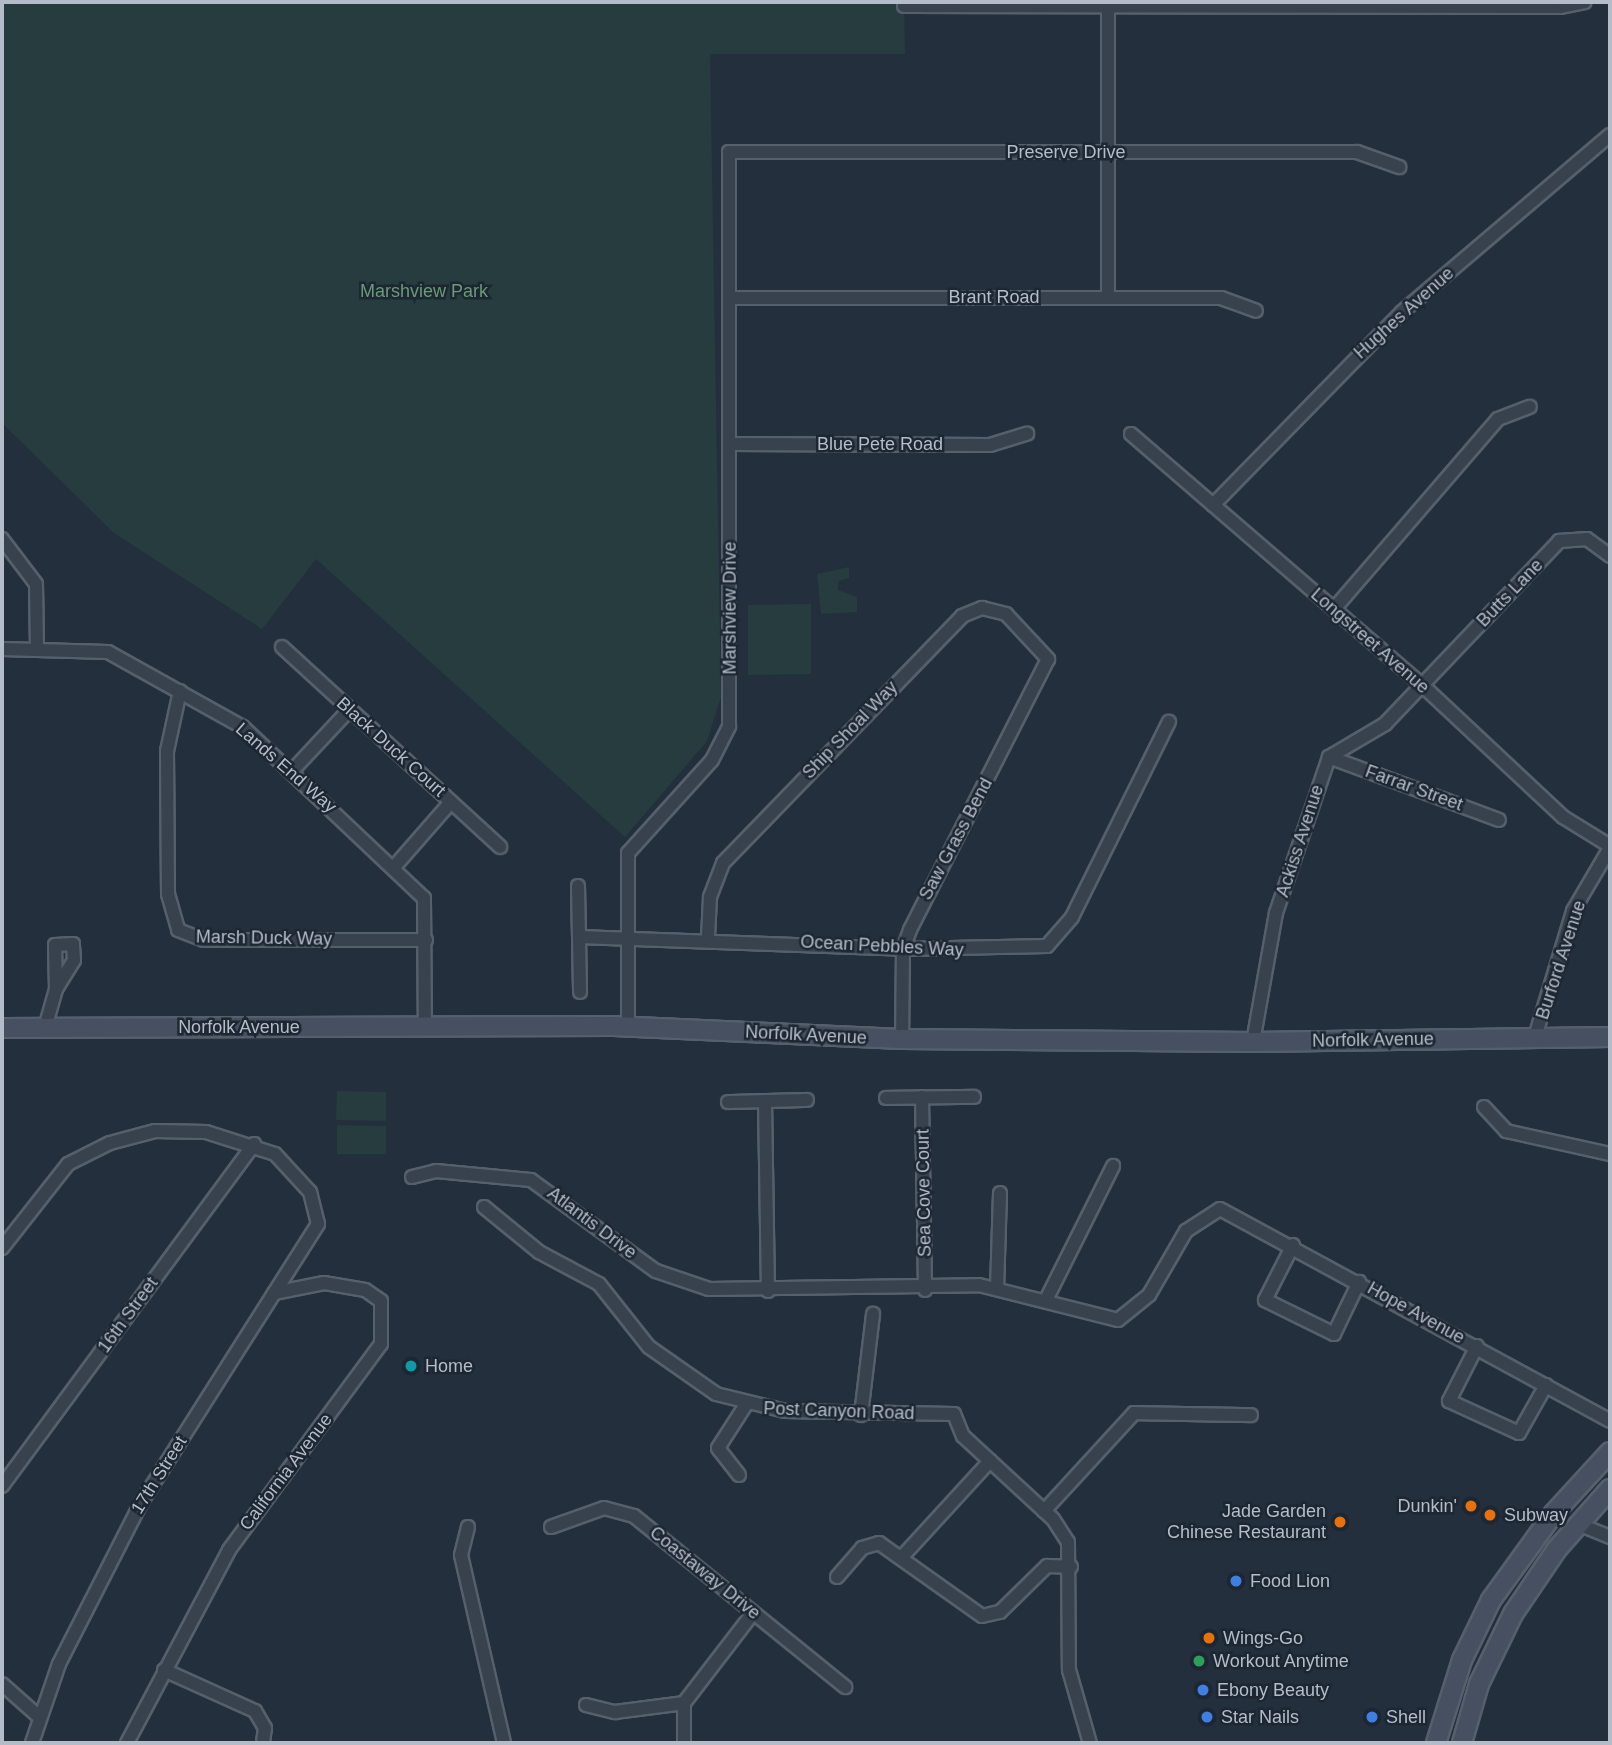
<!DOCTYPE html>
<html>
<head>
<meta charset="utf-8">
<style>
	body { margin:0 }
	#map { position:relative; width:1612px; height:1745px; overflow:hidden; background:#242f3e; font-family:Arial,sans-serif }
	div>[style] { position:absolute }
	.green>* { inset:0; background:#263c3f }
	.roads { filter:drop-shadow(2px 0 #565f6c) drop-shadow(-2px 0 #565f6c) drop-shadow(0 2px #565f6c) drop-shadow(0 -2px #565f6c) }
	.street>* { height:12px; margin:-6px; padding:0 6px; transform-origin:6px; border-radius:6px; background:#38414e }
	.secondary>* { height:18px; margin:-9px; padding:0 9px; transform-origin:9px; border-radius:9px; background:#465061 }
	.dots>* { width:19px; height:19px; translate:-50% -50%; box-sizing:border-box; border:4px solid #1d2633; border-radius:50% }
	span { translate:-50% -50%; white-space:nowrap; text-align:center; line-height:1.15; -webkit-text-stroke:5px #1d2633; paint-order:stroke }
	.street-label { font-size:18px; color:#b4bcc9 }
	.park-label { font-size:18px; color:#6b9a76 }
	.poi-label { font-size:18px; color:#b4bcc9 }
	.left { translate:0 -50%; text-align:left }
	.right { translate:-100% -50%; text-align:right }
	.frame { position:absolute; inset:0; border:4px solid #b4bcc9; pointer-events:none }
</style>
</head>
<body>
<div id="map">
	<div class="green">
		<div style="clip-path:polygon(2px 2px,904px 2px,905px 54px,710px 54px,721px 697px,707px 741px,625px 837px,316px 559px,262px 629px,114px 533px,2px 423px)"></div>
		<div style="clip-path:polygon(849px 567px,849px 578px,838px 581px,838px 590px,857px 597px,857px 612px,821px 614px,817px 574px)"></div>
		<div style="clip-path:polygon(811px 604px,811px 674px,748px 675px,748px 605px)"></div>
		<div style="clip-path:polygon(337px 1091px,386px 1092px,386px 1121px,336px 1120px)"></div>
		<div style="clip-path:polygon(337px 1125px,386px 1126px,386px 1154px,337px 1154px)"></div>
	</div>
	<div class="roads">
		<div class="street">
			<div style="left:1108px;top:2px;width:294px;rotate:90deg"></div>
			<div style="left:904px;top:6px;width:656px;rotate:0.09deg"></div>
			<div style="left:1560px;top:7px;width:25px;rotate:-11deg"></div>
			<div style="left:730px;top:298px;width:491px"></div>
			<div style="left:1221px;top:298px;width:37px;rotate:20deg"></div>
			<div style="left:1131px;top:434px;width:384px;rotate:40.8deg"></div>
			<div style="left:1422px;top:685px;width:193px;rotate:43.1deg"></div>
			<div style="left:1563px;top:817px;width:55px;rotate:31.7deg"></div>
			<div style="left:730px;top:444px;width:260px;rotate:0.2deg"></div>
			<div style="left:990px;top:445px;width:39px;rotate:-17deg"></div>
			<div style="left:1213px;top:505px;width:270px;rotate:-45.6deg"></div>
			<div style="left:1402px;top:312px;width:273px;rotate:-40.4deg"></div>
			<div style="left:2px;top:539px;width:56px;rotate:52.9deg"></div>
			<div style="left:36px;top:584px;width:65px;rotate:89.1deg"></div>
			<div style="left:1334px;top:609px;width:251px;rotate:-49.2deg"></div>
			<div style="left:1498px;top:419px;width:34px;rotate:-21deg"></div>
			<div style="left:282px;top:647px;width:296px;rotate:42.5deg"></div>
			<div style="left:2px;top:649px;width:106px;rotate:1.6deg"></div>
			<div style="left:108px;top:652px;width:154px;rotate:29.1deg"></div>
			<div style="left:243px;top:727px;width:249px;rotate:43.4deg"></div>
			<div style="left:424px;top:898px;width:129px;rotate:89.6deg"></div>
			<div style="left:180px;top:691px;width:61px;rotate:102.2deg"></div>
			<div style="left:167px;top:751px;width:143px;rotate:89.6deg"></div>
			<div style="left:168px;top:894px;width:37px;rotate:74deg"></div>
			<div style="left:178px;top:930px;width:28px;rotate:21deg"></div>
			<div style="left:204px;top:940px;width:222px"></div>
			<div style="left:1329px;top:757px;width:181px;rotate:20.3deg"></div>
			<div style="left:292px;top:771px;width:85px;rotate:-46.9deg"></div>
			<div style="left:395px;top:866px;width:85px;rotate:-48.8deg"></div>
			<div style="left:578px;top:886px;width:106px;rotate:88.9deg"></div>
			<div style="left:579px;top:937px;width:324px;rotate:2.1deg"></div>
			<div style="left:903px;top:949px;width:144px;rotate:-1.2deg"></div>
			<div style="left:1047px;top:946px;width:38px;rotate:-49deg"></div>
			<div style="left:1072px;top:917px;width:218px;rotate:-63.6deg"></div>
			<div style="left:708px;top:937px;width:40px;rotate:-87.1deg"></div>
			<div style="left:710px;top:897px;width:36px;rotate:-69deg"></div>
			<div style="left:723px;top:863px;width:344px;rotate:-45.9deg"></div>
			<div style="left:962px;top:616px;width:22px;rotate:-22deg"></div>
			<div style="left:982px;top:608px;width:25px;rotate:14deg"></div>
			<div style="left:1006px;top:614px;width:62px;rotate:47deg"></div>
			<div style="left:1048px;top:659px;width:304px;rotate:117deg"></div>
			<div style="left:910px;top:930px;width:20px;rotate:110deg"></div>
			<div style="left:903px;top:949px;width:90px;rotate:90.6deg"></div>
			<div style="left:628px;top:1027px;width:174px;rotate:-90deg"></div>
			<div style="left:628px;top:853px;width:125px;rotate:-47.9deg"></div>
			<div style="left:712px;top:760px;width:38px;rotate:-63deg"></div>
			<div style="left:729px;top:726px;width:574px;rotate:-90deg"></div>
			<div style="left:729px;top:152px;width:628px"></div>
			<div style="left:1357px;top:152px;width:45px;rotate:19.7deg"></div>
			<div style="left:45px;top:1028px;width:41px;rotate:-74.2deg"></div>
			<div style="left:56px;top:989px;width:34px;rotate:-58deg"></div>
			<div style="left:74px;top:960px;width:16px;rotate:-94deg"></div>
			<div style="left:73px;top:944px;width:18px;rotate:177deg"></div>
			<div style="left:55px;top:945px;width:44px;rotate:88.7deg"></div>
			<div style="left:1535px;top:1037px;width:132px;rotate:-73.2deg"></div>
			<div style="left:1573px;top:911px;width:73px;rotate:-59.6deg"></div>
			<div style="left:1253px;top:1042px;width:131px;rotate:-79.9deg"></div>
			<div style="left:1276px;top:913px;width:165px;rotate:-71.2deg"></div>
			<div style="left:1329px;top:757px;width:65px;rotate:-30.5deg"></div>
			<div style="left:1385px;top:724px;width:253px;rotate:-46.4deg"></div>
			<div style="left:1559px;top:541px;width:28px;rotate:-4deg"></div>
			<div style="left:1587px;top:539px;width:29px;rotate:36deg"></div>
			<div style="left:922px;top:1097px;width:193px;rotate:89.1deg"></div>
			<div style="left:886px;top:1098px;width:88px;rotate:-0.7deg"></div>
			<div style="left:765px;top:1101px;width:190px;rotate:89.1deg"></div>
			<div style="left:728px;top:1102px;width:79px;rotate:-1.5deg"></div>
			<div style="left:1484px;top:1107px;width:33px;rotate:47deg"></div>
			<div style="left:1506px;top:1131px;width:107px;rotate:12.5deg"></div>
			<div style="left:412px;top:1177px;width:25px;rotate:-14deg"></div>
			<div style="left:436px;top:1171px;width:95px;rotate:5.4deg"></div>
			<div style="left:531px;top:1180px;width:155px;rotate:36.1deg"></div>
			<div style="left:656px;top:1271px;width:56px;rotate:18.8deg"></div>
			<div style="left:709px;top:1289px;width:270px;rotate:-0.8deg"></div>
			<div style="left:979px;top:1285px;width:143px;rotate:14.1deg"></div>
			<div style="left:1118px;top:1320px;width:40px;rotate:-39deg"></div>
			<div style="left:1149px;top:1295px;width:74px;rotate:-60deg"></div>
			<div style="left:1186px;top:1231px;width:40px;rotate:-32.9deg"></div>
			<div style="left:1220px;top:1209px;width:444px;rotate:28.5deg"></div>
			<div style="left:484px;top:1207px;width:71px;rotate:39.3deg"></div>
			<div style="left:539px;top:1252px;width:68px;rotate:28.1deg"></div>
			<div style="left:599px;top:1284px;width:80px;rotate:51.6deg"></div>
			<div style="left:649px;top:1347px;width:82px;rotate:35deg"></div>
			<div style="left:716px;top:1394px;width:71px;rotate:13.8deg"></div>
			<div style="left:785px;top:1411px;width:169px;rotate:1deg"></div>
			<div style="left:954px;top:1414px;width:24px;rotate:68deg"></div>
			<div style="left:963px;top:1436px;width:122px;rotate:42.7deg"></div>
			<div style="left:1053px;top:1519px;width:27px;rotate:57deg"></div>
			<div style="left:1068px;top:1542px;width:128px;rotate:89.6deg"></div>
			<div style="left:1069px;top:1670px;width:76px;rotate:74deg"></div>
			<div style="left:1293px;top:1245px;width:62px;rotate:117deg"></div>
			<div style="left:1265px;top:1300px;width:77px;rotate:26.2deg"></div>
			<div style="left:1334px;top:1334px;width:58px;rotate:-64.3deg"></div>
			<div style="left:2px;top:1248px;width:107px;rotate:-51.8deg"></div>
			<div style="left:68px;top:1164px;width:47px;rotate:-26.6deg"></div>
			<div style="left:110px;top:1143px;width:47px;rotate:-14.9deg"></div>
			<div style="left:155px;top:1131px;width:51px;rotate:1.1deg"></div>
			<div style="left:206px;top:1132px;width:72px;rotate:17.7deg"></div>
			<div style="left:275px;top:1154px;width:52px;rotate:47.4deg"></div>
			<div style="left:310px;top:1192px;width:33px;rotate:76deg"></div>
			<div style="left:318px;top:1224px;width:330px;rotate:122.4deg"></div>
			<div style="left:141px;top:1503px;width:181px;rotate:117deg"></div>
			<div style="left:59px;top:1664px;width:83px;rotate:108.9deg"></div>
			<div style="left:997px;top:1289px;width:96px;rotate:-88.2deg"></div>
			<div style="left:1046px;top:1300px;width:150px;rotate:-63.4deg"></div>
			<div style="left:1477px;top:1346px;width:62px;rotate:117deg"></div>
			<div style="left:1449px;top:1401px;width:77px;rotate:24.6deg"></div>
			<div style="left:1519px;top:1433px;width:55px;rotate:-60.6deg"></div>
			<div style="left:861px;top:1415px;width:102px;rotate:-83.2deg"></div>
			<div style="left:739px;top:1475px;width:34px;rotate:-128deg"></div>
			<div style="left:718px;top:1448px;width:50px;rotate:-57.3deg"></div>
			<div style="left:2px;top:1486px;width:425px;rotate:-53.6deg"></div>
			<div style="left:1044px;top:1511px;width:133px;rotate:-47.4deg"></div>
			<div style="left:1134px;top:1413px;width:117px;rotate:1deg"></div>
			<div style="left:1578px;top:1524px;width:35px;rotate:22deg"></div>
			<div style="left:468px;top:1527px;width:29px;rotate:104deg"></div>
			<div style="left:461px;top:1555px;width:193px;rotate:77.1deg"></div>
			<div style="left:551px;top:1527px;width:56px;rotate:-19.7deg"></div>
			<div style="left:604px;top:1508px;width:31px;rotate:15deg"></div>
			<div style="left:634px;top:1516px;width:272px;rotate:39deg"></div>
			<div style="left:901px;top:1558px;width:132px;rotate:-47.5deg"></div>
			<div style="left:837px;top:1577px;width:38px;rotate:-49deg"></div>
			<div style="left:862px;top:1548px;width:18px;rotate:-16deg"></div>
			<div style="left:879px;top:1543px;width:126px;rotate:35.3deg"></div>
			<div style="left:982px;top:1616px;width:18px;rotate:-13deg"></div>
			<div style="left:1000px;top:1612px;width:66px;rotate:-44.4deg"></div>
			<div style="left:1047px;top:1566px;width:24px;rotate:2deg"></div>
			<div style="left:164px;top:1670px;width:100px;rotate:24.3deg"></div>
			<div style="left:255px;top:1711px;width:20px;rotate:60deg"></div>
			<div style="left:265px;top:1728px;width:15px;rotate:98deg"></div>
			<div style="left:2px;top:1684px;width:47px;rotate:41.5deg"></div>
			<div style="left:586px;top:1705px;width:30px;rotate:14deg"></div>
			<div style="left:615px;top:1712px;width:70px;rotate:-7.4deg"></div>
			<div style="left:127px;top:1743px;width:218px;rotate:-62.1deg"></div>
			<div style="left:229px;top:1550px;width:256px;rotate:-53.6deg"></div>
			<div style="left:381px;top:1344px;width:43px;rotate:-90deg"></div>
			<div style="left:381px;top:1301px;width:19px;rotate:-145deg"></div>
			<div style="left:365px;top:1290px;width:42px;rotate:-170.3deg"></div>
			<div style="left:324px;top:1283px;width:51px;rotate:168.7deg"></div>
			<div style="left:684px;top:1743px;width:40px;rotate:-90deg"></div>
			<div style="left:684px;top:1703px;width:113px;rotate:-52.5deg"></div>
		</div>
		<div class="secondary">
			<div style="left:2px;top:1028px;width:612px;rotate:-0.19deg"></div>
			<div style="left:614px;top:1026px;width:288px;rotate:2.6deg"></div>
			<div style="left:902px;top:1039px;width:351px;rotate:0.5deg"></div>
			<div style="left:1253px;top:1042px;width:357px;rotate:-0.8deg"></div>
			<div style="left:1436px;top:1743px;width:87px;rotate:-72.6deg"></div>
			<div style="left:1462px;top:1660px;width:67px;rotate:-64.2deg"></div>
			<div style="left:1491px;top:1600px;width:107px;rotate:-54.1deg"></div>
			<div style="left:1554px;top:1513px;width:83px;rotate:-47.4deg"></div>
			<div style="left:1462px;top:1743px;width:61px;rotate:-73.9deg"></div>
			<div style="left:1479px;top:1684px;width:78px;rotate:-64.1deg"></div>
			<div style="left:1513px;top:1614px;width:78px;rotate:-55.9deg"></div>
			<div style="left:1557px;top:1549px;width:80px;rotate:-48.5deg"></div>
		</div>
	</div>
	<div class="dots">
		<div style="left:411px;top:1366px;background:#0f9aa8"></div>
		<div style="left:1471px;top:1506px;background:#e8710a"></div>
		<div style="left:1490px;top:1515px;background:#e8710a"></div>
		<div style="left:1340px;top:1522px;background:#e8710a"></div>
		<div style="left:1236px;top:1581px;background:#3f7fe0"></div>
		<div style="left:1209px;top:1638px;background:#e8710a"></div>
		<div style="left:1199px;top:1661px;background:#2e9e5b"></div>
		<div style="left:1203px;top:1690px;background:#3f7fe0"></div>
		<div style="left:1207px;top:1717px;background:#3f7fe0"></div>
		<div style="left:1372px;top:1717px;background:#3f7fe0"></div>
	</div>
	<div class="street-label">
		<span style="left:1066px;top:152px">Preserve Drive</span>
		<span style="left:994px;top:297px">Brant Road</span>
		<span style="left:1404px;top:313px;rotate:-42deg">Hughes Avenue</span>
		<span style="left:880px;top:444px">Blue Pete Road</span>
		<span style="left:1510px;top:593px;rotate:-46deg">Butts Lane</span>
		<span style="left:730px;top:608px;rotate:-90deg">Marshview Drive</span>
		<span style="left:1370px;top:641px;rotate:41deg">Longstreet Avenue</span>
		<span style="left:850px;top:730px;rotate:-46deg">Ship Shoal Way</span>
		<span style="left:391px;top:747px;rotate:42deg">Black Duck Court</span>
		<span style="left:286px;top:768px;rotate:41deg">Lands End Way</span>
		<span style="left:1414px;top:788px;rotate:20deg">Farrar Street</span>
		<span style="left:956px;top:839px;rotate:-62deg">Saw Grass Bend</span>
		<span style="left:1300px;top:841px;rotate:-72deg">Ackiss Avenue</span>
		<span style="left:264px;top:938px;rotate:1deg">Marsh Duck Way</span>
		<span style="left:882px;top:946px;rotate:3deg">Ocean Pebbles Way</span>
		<span style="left:1561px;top:960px;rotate:-72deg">Burford Avenue</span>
		<span style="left:239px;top:1027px">Norfolk Avenue</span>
		<span style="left:806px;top:1035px;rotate:3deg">Norfolk Avenue</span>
		<span style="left:1373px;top:1040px;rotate:-1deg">Norfolk Avenue</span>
		<span style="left:924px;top:1193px;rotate:-91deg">Sea Cove Court</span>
		<span style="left:592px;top:1223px;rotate:37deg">Atlantis Drive</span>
		<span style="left:1416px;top:1313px;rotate:29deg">Hope Avenue</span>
		<span style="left:128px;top:1315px;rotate:-54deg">16th Street</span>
		<span style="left:839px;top:1411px;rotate:2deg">Post Canyon Road</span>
		<span style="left:286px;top:1472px;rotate:-53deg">California Avenue</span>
		<span style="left:159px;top:1475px;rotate:-58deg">17th Street</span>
		<span style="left:705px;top:1573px;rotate:39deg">Coastaway Drive</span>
	</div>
	<div class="park-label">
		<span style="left:424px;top:291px">Marshview Park</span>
	</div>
	<div class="poi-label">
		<span class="left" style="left:425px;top:1366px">Home</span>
		<span class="right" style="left:1457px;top:1506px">Dunkin'</span>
		<span class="right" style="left:1326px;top:1522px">Jade Garden<br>Chinese Restaurant</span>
		<span class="left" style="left:1504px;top:1515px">Subway</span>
		<span class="left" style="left:1250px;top:1581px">Food Lion</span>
		<span class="left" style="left:1223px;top:1638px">Wings-Go</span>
		<span class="left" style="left:1213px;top:1661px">Workout Anytime</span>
		<span class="left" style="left:1217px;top:1690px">Ebony Beauty</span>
		<span class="left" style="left:1221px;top:1717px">Star Nails</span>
		<span class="left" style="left:1386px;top:1717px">Shell</span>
	</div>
	<div class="frame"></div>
</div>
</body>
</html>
